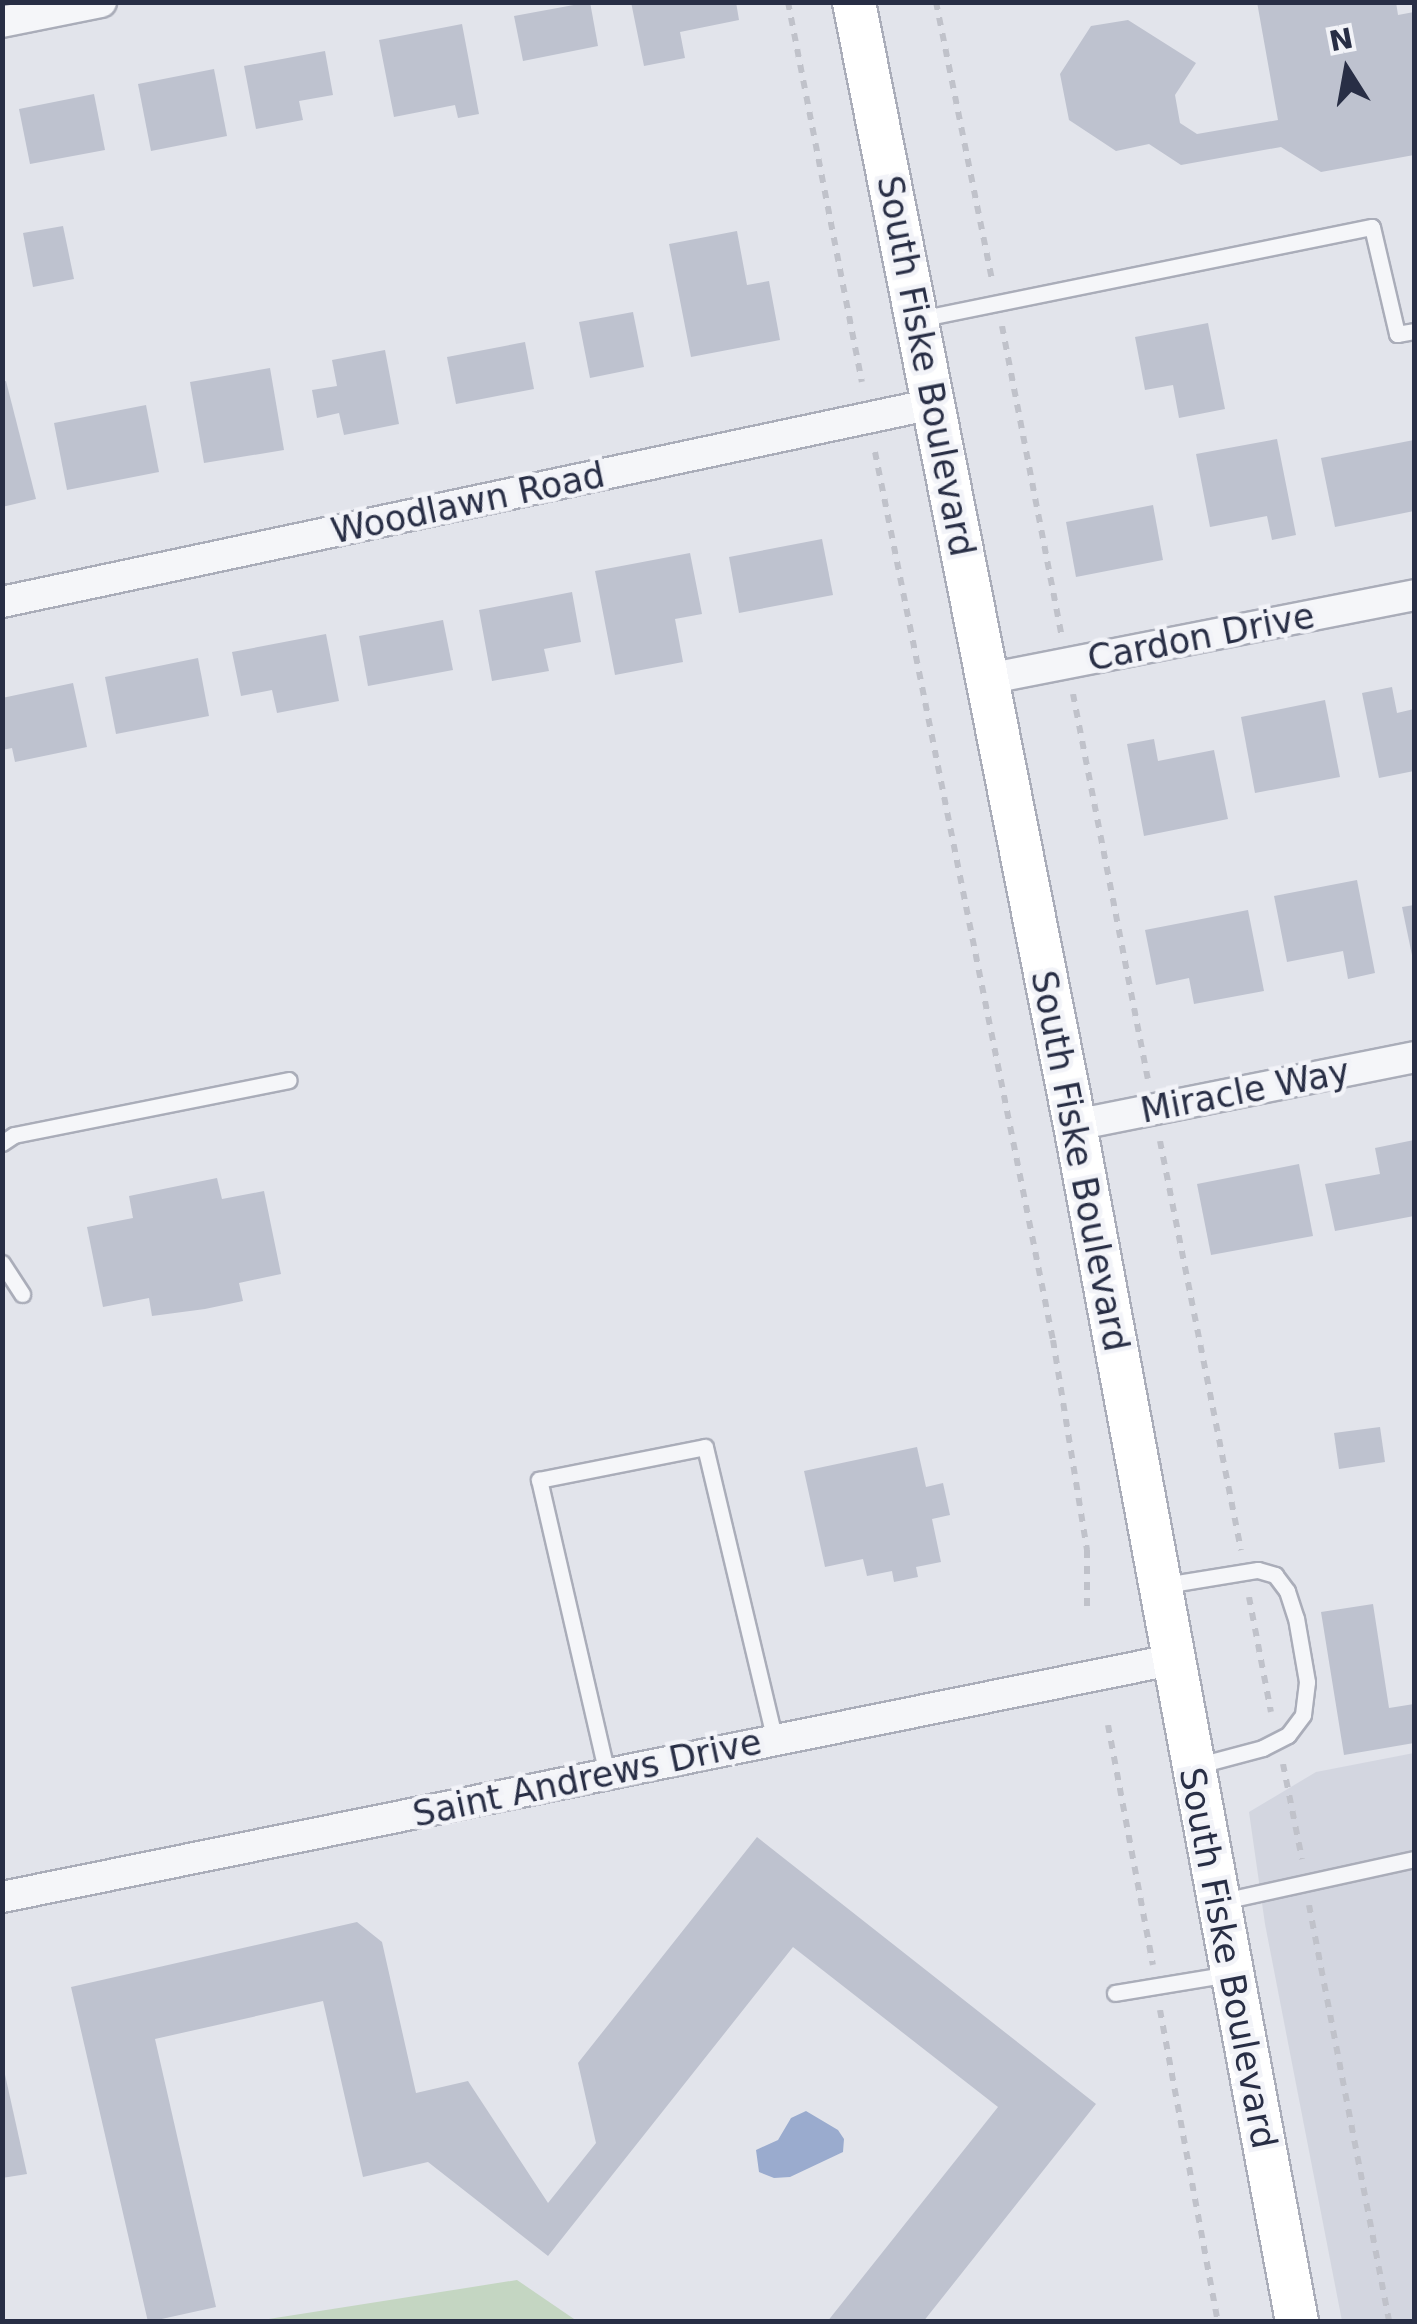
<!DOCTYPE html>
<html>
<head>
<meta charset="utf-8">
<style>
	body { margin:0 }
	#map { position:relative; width:1417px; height:2324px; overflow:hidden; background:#e2e4eb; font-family:"DejaVu Sans",sans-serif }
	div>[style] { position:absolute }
	.built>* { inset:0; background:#d3d6e0 }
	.green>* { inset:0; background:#c4d6c2 }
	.water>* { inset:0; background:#9aabce }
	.building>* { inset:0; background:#bec2cf }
	.path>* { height:6px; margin-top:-3px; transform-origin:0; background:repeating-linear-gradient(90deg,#c0c2ca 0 8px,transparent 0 16px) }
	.roads { filter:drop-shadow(2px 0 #aaadb9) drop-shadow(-2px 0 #aaadb9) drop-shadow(0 2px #aaadb9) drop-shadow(0 -2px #aaadb9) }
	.lane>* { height:15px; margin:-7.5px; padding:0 7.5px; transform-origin:7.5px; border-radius:7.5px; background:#f5f6f9 }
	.street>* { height:30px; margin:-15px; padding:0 15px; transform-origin:15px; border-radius:15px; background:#f5f6f9 }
	.secondary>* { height:42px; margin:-21px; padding:0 21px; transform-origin:21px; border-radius:21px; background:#fff }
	span { translate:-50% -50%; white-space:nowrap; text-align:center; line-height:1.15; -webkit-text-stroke:9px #f2f3f8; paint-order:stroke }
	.street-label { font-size:35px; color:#282e45 }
	.frame { position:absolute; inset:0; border:5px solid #282e45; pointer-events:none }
	.north { position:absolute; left:1297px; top:20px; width:100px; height:100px; -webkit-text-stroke:8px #f2f3f8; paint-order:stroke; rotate:349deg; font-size:28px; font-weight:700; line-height:40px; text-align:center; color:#282e45 }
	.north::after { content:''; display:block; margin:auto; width:35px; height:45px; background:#282e45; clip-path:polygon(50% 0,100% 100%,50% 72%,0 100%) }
</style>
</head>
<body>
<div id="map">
	<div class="built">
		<div style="clip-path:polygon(1414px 1753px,1414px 2321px,1342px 2321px,1265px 1924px,1249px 1812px,1316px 1772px)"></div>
	</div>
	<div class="green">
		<div style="clip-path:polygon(517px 2280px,577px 2321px,256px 2321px)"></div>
	</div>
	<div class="water">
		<div style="clip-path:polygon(806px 2111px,838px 2130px,844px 2139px,843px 2152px,790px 2177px,774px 2178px,759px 2172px,756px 2150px,778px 2140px,791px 2118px)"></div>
	</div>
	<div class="building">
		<div style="clip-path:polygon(590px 2px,598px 46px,523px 61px,514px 16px)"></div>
		<div style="clip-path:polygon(631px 2px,736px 2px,739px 20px,680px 32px,685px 58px,644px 66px)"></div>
		<div style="clip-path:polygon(1257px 2px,1396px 2px,1398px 15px,1414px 12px,1414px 155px,1321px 172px,1281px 147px,1181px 165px,1149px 144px,1116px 151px,1069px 120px,1060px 74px,1091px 26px,1128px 20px,1196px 63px,1175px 95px,1180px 123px,1197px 134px,1278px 120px)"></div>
		<div style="clip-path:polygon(462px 24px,479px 114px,458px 118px,455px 105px,394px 117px,379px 40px)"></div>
		<div style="clip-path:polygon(325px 51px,333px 95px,299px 101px,303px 120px,256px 129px,244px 66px)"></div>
		<div style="clip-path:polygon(214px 69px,227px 136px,151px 151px,138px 84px)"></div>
		<div style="clip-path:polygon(94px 94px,105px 150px,30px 164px,19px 109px)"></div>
		<div style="clip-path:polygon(63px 226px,74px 279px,33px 287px,23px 233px)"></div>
		<div style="clip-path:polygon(737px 231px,747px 285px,769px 281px,780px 340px,691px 357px,669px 244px)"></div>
		<div style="clip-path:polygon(633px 312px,644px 367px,590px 378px,579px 322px)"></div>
		<div style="clip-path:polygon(1208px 323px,1225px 409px,1179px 418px,1173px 385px,1145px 390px,1135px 337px)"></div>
		<div style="clip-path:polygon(525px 342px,534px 389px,456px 404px,447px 357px)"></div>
		<div style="clip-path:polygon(385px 350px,399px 424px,344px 435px,339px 413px,317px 418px,312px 390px,337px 386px,332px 360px)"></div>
		<div style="clip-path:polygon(270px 368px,284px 450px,204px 463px,190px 382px)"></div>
		<div style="clip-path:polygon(6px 381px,36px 499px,2px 507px,2px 382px)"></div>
		<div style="clip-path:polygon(146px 405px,159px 472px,67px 490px,54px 423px)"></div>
		<div style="clip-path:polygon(1277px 439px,1296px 535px,1272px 540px,1267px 516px,1210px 527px,1196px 454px)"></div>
		<div style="clip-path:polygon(1414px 440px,1414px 511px,1335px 527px,1321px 458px)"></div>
		<div style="clip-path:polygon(1153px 505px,1163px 560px,1076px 577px,1066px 522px)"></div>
		<div style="clip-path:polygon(822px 539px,833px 595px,739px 613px,729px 557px)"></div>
		<div style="clip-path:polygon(690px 553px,702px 614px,675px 619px,683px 662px,615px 675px,595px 571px)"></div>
		<div style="clip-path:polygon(572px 592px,581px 642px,544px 649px,549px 671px,492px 681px,479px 610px)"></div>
		<div style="clip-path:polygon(443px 620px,453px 670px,368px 686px,359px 636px)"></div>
		<div style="clip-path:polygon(326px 634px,339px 701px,277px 713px,272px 690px,241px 696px,232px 652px)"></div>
		<div style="clip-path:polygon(198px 658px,209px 716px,116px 734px,105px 677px)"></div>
		<div style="clip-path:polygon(73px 683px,87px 747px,15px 762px,12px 748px,2px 750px,2px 698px)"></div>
		<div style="clip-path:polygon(1392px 687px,1397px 713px,1414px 709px,1414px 771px,1379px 778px,1362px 693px)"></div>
		<div style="clip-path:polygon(1325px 700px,1340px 777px,1255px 793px,1241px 717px)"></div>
		<div style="clip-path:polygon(1154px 739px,1158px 761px,1214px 750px,1228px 819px,1144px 836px,1127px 744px)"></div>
		<div style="clip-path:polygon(1357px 880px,1375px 973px,1348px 979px,1343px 951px,1287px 962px,1274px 896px)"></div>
		<div style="clip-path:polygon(1414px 905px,1414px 960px,1413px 960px,1402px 907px)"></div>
		<div style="clip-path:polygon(1248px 910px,1264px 991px,1194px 1004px,1189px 978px,1156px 985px,1145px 930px)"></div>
		<div style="clip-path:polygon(1414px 1140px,1414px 1216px,1335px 1231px,1325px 1184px,1380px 1174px,1375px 1148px)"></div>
		<div style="clip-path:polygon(1299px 1164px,1313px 1236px,1211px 1255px,1197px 1184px)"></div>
		<div style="clip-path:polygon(217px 1178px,222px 1199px,264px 1191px,281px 1274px,239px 1283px,243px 1301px,205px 1309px,152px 1316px,149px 1298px,103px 1307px,87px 1227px,133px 1218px,129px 1196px)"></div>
		<div style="clip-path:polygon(1380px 1427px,1385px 1462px,1339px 1469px,1334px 1433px)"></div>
		<div style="clip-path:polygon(917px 1447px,926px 1487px,943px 1483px,950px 1515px,932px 1519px,941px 1562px,916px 1567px,918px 1577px,894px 1582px,892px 1571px,867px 1576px,863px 1559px,825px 1567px,804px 1471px)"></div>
		<div style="clip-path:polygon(1373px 1604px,1389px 1708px,1414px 1704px,1414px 1743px,1344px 1755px,1321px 1612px)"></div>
		<div style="clip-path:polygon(757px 1837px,1096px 2104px,923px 2322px,827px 2322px,998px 2107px,793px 1947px,548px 2256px,428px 2162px,363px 2177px,323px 2001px,155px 2039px,216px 2307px,148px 2322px,71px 1987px,357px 1922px,382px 1942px,416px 2093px,468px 2081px,548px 2203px,596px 2143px,578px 2063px)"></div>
		<div style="clip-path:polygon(2px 2061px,27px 2174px,2px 2178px)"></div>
	</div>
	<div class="path">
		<div style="left:788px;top:2px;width:387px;rotate:79deg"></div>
		<div style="left:936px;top:2px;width:283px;rotate:78.6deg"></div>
		<div style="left:1002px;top:326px;width:313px;rotate:79.1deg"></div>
		<div style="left:875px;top:452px;width:906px;rotate:78.67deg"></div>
		<div style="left:1053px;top:1340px;width:213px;rotate:80.8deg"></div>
		<div style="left:1087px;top:1550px;width:58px;rotate:90deg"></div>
		<div style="left:1073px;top:694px;width:392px;rotate:79deg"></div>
		<div style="left:1160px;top:1141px;width:417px;rotate:78.8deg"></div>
		<div style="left:1249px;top:1597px;width:117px;rotate:79.2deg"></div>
		<div style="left:1108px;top:1725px;width:244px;rotate:79.4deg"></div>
		<div style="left:1283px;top:1764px;width:97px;rotate:78.7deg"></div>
		<div style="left:1309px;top:1905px;width:425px;rotate:79.1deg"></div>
		<div style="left:1160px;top:2010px;width:317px;rotate:79.5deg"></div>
	</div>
	<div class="roads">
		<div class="lane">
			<div style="left:919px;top:319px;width:462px;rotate:-11.5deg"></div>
			<div style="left:1372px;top:227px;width:110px;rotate:76.8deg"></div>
			<div style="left:1397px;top:334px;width:17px;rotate:-10deg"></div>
			<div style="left:2px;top:1143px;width:14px;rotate:-34deg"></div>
			<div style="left:14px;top:1135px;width:280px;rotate:-11.3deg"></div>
			<div style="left:2px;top:1263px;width:37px;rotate:57deg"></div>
			<div style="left:1165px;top:1585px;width:94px;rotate:-9.2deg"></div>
			<div style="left:1258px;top:1570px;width:18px;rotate:16deg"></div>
			<div style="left:1275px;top:1575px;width:20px;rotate:53deg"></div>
			<div style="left:1287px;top:1591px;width:28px;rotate:72deg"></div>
			<div style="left:1296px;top:1618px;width:65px;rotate:80.2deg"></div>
			<div style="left:1307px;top:1682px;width:33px;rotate:97deg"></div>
			<div style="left:1303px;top:1715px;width:25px;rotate:127deg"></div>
			<div style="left:1288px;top:1735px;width:28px;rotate:153deg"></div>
			<div style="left:1263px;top:1748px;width:70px;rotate:165.2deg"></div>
			<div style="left:607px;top:1774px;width:302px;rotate:-103deg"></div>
			<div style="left:539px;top:1480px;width:169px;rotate:-11.2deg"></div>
			<div style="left:705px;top:1447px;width:301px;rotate:76.6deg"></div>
			<div style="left:1223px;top:1901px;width:196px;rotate:-12.4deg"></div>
			<div style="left:1115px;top:1993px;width:117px;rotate:-9.4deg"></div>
		</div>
		<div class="street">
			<div style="left:2px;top:22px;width:101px;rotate:-11.4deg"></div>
			<div style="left:2px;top:602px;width:952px;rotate:-12.01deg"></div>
			<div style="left:987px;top:679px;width:435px;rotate:-11.1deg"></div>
			<div style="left:1075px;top:1125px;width:346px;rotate:-11.3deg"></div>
			<div style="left:2px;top:1897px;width:1193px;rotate:-11.46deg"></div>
		</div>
		<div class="secondary">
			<div style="left:854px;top:2px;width:1145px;rotate:78.87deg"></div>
			<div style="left:1075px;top:1125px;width:1217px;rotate:79.49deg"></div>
		</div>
	</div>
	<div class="street-label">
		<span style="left:926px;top:366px;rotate:79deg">South Fiske Boulevard</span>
		<span style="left:468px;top:503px;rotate:-12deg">Woodlawn Road</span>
		<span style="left:1201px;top:637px;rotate:-11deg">Cardon Drive</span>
		<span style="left:1245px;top:1091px;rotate:-11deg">Miracle Way</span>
		<span style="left:1080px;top:1161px;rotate:79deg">South Fiske Boulevard</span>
		<span style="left:587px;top:1778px;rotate:-12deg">Saint Andrews Drive</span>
		<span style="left:1228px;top:1958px;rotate:79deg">South Fiske Boulevard</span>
	</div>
	<div class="frame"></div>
	<div class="north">N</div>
</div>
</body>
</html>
